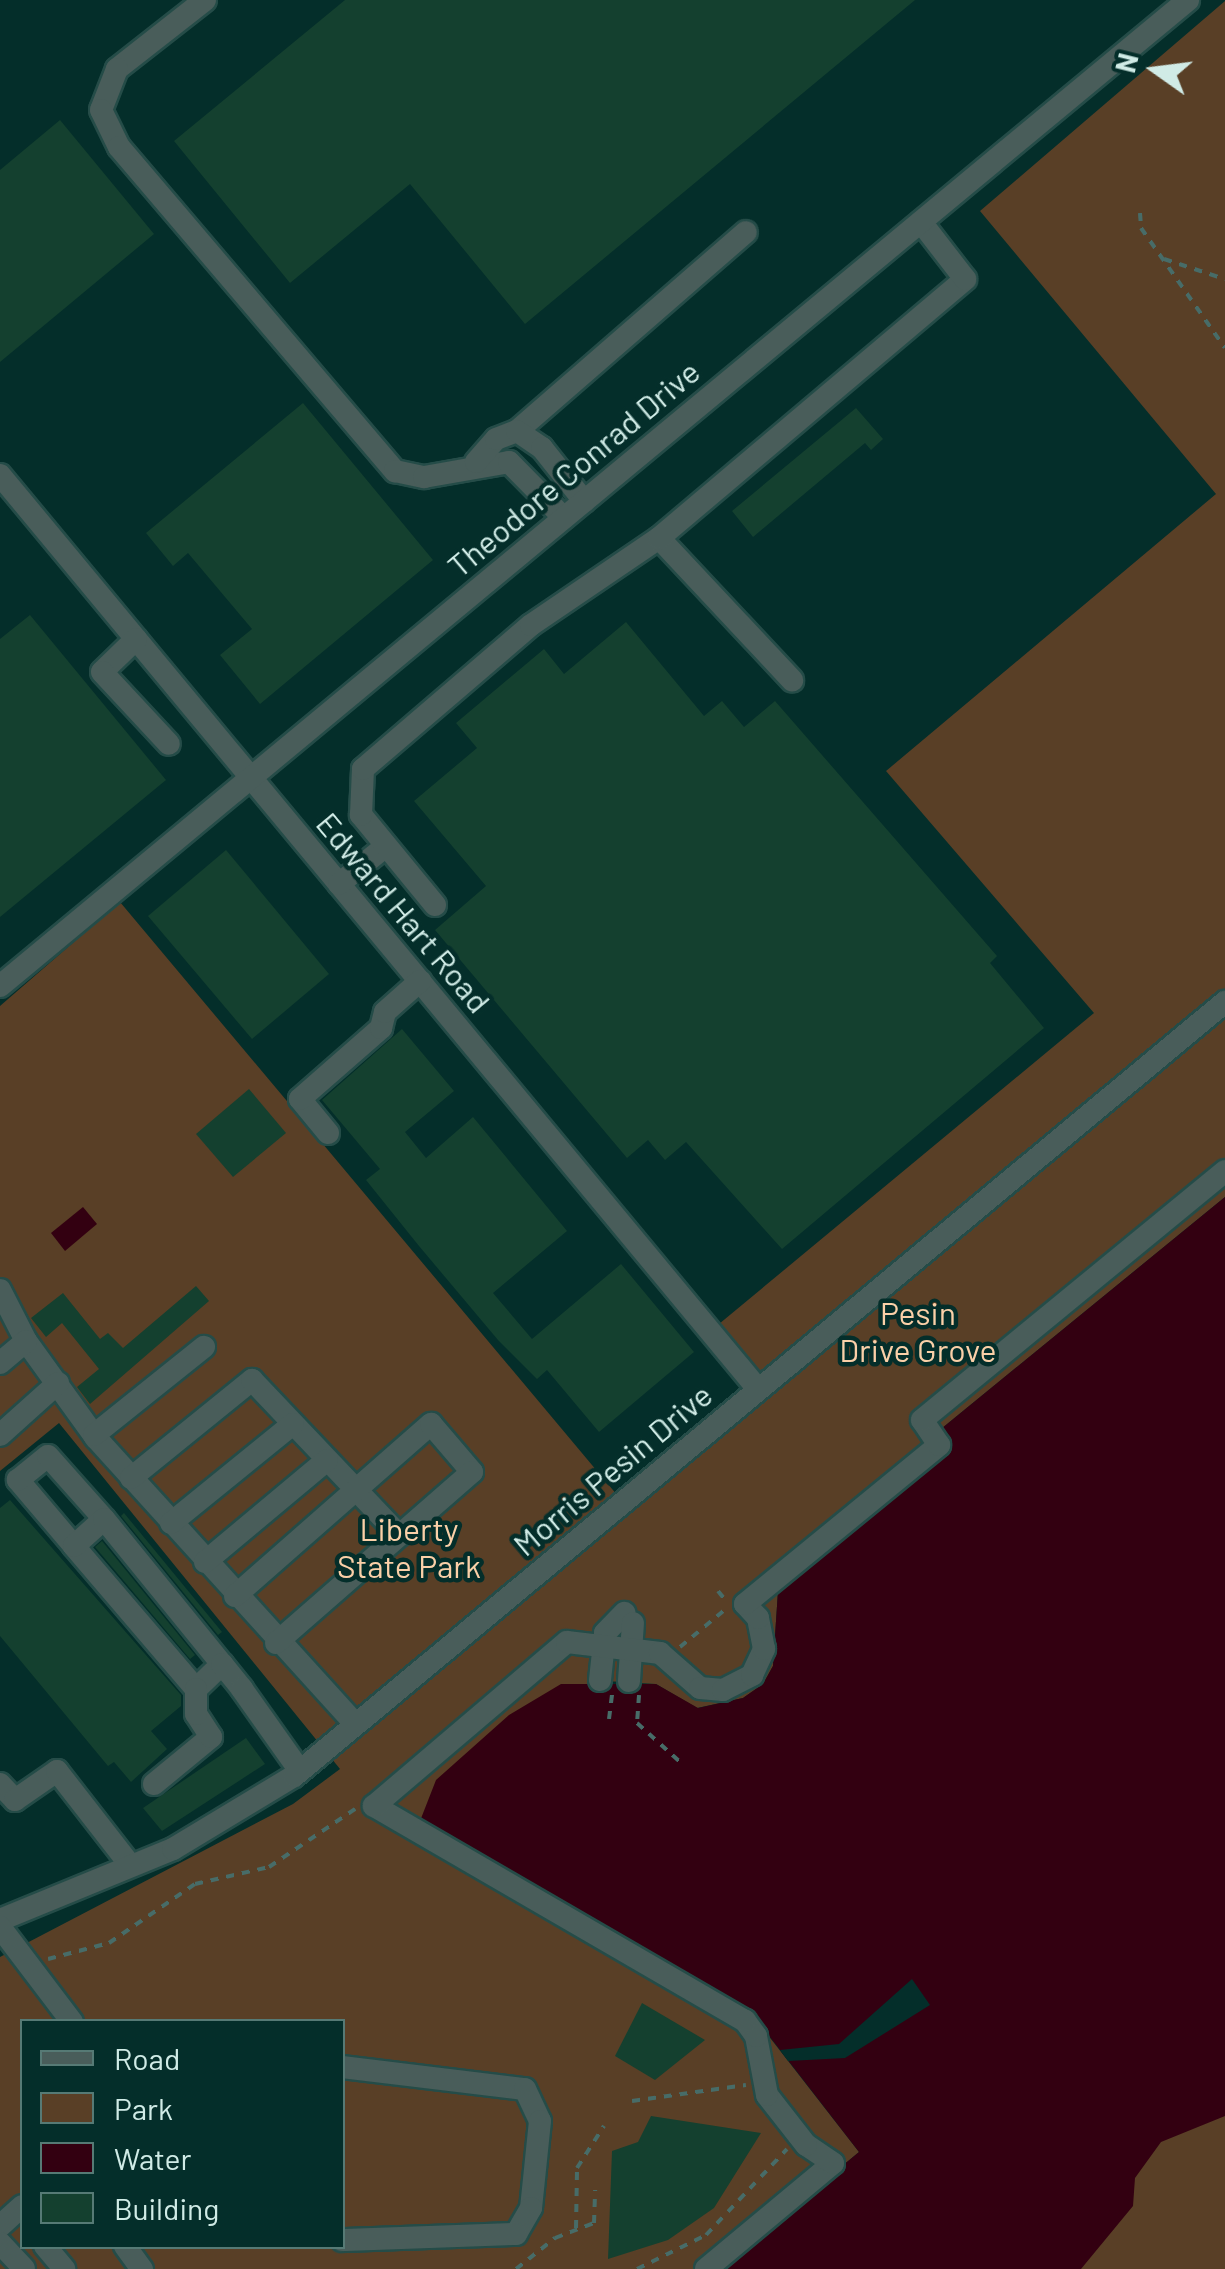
<!DOCTYPE html>
<html>
<head>
<meta charset="utf-8">
<style>
	body { margin:0 }
	#map { position:relative; width:1225px; height:2269px; overflow:hidden; background:#042e2a; font-family:Barlow,sans-serif }
	div>[style] { position:absolute }
	.green>* { inset:0; background:#593f26 }
	.water>* { inset:0; background:#301 }
	.pier>* { inset:0; background:#042e2a }
	.building>* { inset:0; background:#14402f }
	.path>* { height:4px; margin-top:-2px; transform-origin:0; background:repeating-linear-gradient(90deg,#476c68 0 8px,transparent 0 16px) }
	.roads { filter:drop-shadow(2px 0 #254c48) drop-shadow(-2px 0 #254c48) drop-shadow(0 2px #254c48) drop-shadow(0 -2px #254c48) }
	.minor>* { height:22px; margin:-11px; padding:0 11px; transform-origin:11px; border-radius:11px; background:#495d5a }
	span { translate:-50% -50%; white-space:nowrap; text-align:center; line-height:1.15; -webkit-text-stroke:9px #042e2a; paint-order:stroke }
	.street-label { font-size:32px; color:#d0ebe6 }
	.park-label { font-size:32px; color:#fad0a8 }
	.legend { position:absolute; left:20px; top:2019px; width:325px; height:230px; box-sizing:border-box; background:#042e2a; border:2px solid #567a75; margin:0; padding:12px 18px; list-style:none; font-size:30px; color:#d0ebe6 }
	.legend li { display:flex; align-items:center; gap:20px; height:50px }
	.legend b { width:50px; border:2px solid #567a75 }
	.north { position:absolute; left:1105px; top:20px; width:100px; height:100px; -webkit-text-stroke:8px #042e2a; paint-order:stroke; rotate:284deg; font-size:28px; font-weight:700; line-height:40px; text-align:center; color:#d0ebe6 }
	.north::after { content:''; display:block; margin:auto; width:35px; height:45px; background:#d0ebe6; clip-path:polygon(50% 0,100% 100%,50% 72%,0 100%) }
</style>
</head>
<body>
<div id="map">
	<div class="green">
		<div style="clip-path:polygon(evenodd,1225px 1px,1225px 1197px,941px 1429px,952px 1446px,778px 1591px,773px 1666px,763px 1684px,743px 1698px,697px 1708px,656px 1684px,589px 1680px,753px 2016px,859px 2152px,718px 2269px,0 2269px,0 1957px,293px 1804px,340px 1769px,59px 1423px,0 1471px,0 1006px,120px 902px,628px 1508px,767px 1392px,719px 1324px,1094px 1013px,886px 771px,1216px 494px,980px 211px,1225px 1px,22px 2022px,342px 2022px,342px 2246px,22px 2246px,22px 2022px)"></div>
		<div style="clip-path:polygon(1225px 2031px,1225px 2269px,1058px 2269px)"></div>
	</div>
	<div class="water">
		<div style="clip-path:polygon(1225px 1197px,1225px 2116px,1161px 2142px,1135px 2178px,1133px 2206px,1081px 2269px,718px 2269px,859px 2152px,753px 2015px,420px 1821px,436px 1780px,509px 1715px,561px 1684px,656px 1684px,698px 1708px,743px 1698px,763px 1684px,773px 1666px,778px 1591px,952px 1446px,941px 1429px)"></div>
		<div style="clip-path:polygon(83px 1207px,97px 1224px,65px 1251px,51px 1233px)"></div>
	</div>
	<div class="pier">
		<div style="clip-path:polygon(912px 1979px,930px 2005px,845px 2058px,788px 2061px,780px 2050px,839px 2044px)"></div>
	</div>
	<div class="building">
		<div style="clip-path:polygon(345px 0,915px 0,525px 324px,410px 184px,290px 283px,174px 141px)"></div>
		<div style="clip-path:polygon(60px 120px,154px 234px,0 362px,0 170px)"></div>
		<div style="clip-path:polygon(303px 403px,433px 560px,260px 704px,220px 655px,252px 629px,188px 553px,173px 566px,146px 533px)"></div>
		<div style="clip-path:polygon(856px 408px,883px 439px,871px 450px,865px 443px,753px 537px,732px 511px)"></div>
		<div style="clip-path:polygon(30px 615px,166px 780px,0 917px,0 639px)"></div>
		<div style="clip-path:polygon(626px 622px,704px 716px,722px 701px,744px 727px,775px 701px,997px 956px,990px 963px,1044px 1028px,782px 1249px,686px 1142px,665px 1160px,648px 1140px,627px 1158px,435px 930px,486px 886px,414px 801px,477px 748px,456px 723px,544px 649px,564px 674px)"></div>
		<div style="clip-path:polygon(226px 850px,329px 974px,252px 1039px,148px 916px)"></div>
		<div style="clip-path:polygon(402px 1029px,454px 1091px,405px 1132px,426px 1158px,473px 1117px,567px 1231px,493px 1293px,532px 1339px,621px 1264px,694px 1352px,599px 1432px,547px 1370px,537px 1379px,498px 1340px,419px 1246px,366px 1180px,380px 1169px,322px 1100px)"></div>
		<div style="clip-path:polygon(249px 1089px,286px 1133px,233px 1177px,196px 1134px)"></div>
		<div style="clip-path:polygon(196px 1286px,209px 1301px,90px 1404px,77px 1387px,99px 1369px,62px 1323px,46px 1337px,31px 1318px,63px 1293px,100px 1339px,108px 1333px,123px 1348px)"></div>
		<div style="clip-path:polygon(10px 1500px,181px 1695px,181px 1706px,151px 1731px,167px 1749px,131px 1782px,114px 1762px,108px 1766px,0 1636px,0 1508px)"></div>
		<div style="clip-path:polygon(124px 1513px,222px 1632px,218px 1635px,121px 1516px)"></div>
		<div style="clip-path:polygon(102px 1541px,195px 1655px,190px 1659px,95px 1547px)"></div>
		<div style="clip-path:polygon(246px 1738px,265px 1764px,162px 1831px,143px 1808px)"></div>
		<div style="clip-path:polygon(642px 2003px,705px 2040px,655px 2080px,615px 2056px)"></div>
		<div style="clip-path:polygon(651px 2116px,761px 2133px,714px 2208px,668px 2240px,608px 2259px,612px 2151px,638px 2142px)"></div>
	</div>
	<div class="path">
		<div style="left:1140px;top:213px;width:15px;rotate:86deg"></div>
		<div style="left:1141px;top:228px;width:146px;rotate:55deg"></div>
		<div style="left:1164px;top:259px;width:64px;rotate:18.2deg"></div>
		<div style="left:718px;top:1591px;width:14px;rotate:51deg"></div>
		<div style="left:680px;top:1647px;width:61px;rotate:-39.7deg"></div>
		<div style="left:639px;top:1695px;width:28px;rotate:94deg"></div>
		<div style="left:637px;top:1723px;width:57px;rotate:42.1deg"></div>
		<div style="left:609px;top:1719px;width:25px;rotate:-83deg"></div>
		<div style="left:48px;top:1959px;width:63px;rotate:-14.7deg"></div>
		<div style="left:109px;top:1943px;width:104px;rotate:-34.5deg"></div>
		<div style="left:195px;top:1884px;width:76px;rotate:-12.9deg"></div>
		<div style="left:269px;top:1867px;width:104px;rotate:-34deg"></div>
		<div style="left:632px;top:2101px;width:115px;rotate:-8deg"></div>
		<div style="left:576px;top:2228px;width:60px;rotate:-89deg"></div>
		<div style="left:577px;top:2168px;width:50px;rotate:-57.3deg"></div>
		<div style="left:516px;top:2269px;width:50px;rotate:-38.5deg"></div>
		<div style="left:555px;top:2238px;width:42px;rotate:-21deg"></div>
		<div style="left:594px;top:2223px;width:33px;rotate:-88deg"></div>
		<div style="left:637px;top:2269px;width:77px;rotate:-26.2deg"></div>
		<div style="left:706px;top:2235px;width:118px;rotate:-46.7deg"></div>
	</div>
	<div class="roads">
		<div class="minor">
			<div style="left:205px;top:0;width:112px;rotate:141.9deg"></div>
			<div style="left:117px;top:69px;width:44px;rotate:111.3deg"></div>
			<div style="left:101px;top:110px;width:41px;rotate:64.1deg"></div>
			<div style="left:119px;top:147px;width:426px;rotate:49.6deg"></div>
			<div style="left:395px;top:471px;width:30px;rotate:12deg"></div>
			<div style="left:424px;top:477px;width:86px;rotate:-10deg"></div>
			<div style="left:509px;top:462px;width:78px;rotate:45.5deg"></div>
			<div style="left:517px;top:431px;width:303px;rotate:-41deg"></div>
			<div style="left:476px;top:462px;width:30px;rotate:-49deg"></div>
			<div style="left:496px;top:439px;width:22px;rotate:-21deg"></div>
			<div style="left:517px;top:431px;width:30px;rotate:34deg"></div>
			<div style="left:542px;top:448px;width:68px;rotate:51.6deg"></div>
			<div style="left:0;top:475px;width:1187px;rotate:50.33deg"></div>
			<div style="left:659px;top:538px;width:195px;rotate:46.9deg"></div>
			<div style="left:136px;top:639px;width:47px;rotate:135.9deg"></div>
			<div style="left:102px;top:672px;width:98px;rotate:47.1deg"></div>
			<div style="left:339px;top:884px;width:60px;rotate:-39deg"></div>
			<div style="left:435px;top:905px;width:117px;rotate:-129.4deg"></div>
			<div style="left:361px;top:815px;width:46px;rotate:-87.5deg"></div>
			<div style="left:363px;top:769px;width:221px;rotate:-40.6deg"></div>
			<div style="left:531px;top:625px;width:155px;rotate:-34.2deg"></div>
			<div style="left:659px;top:538px;width:401px;rotate:-40.2deg"></div>
			<div style="left:965px;top:279px;width:72px;rotate:-127.7deg"></div>
			<div style="left:0;top:986px;width:1544px;rotate:-39.69deg"></div>
			<div style="left:328px;top:1133px;width:44px;rotate:-129.5deg"></div>
			<div style="left:300px;top:1099px;width:108px;rotate:-41.2deg"></div>
			<div style="left:381px;top:1028px;width:16px;rotate:-76deg"></div>
			<div style="left:385px;top:1012px;width:47px;rotate:-41.5deg"></div>
			<div style="left:0;top:1290px;width:57px;rotate:63deg"></div>
			<div style="left:26px;top:1341px;width:120px;rotate:54.2deg"></div>
			<div style="left:96px;top:1438px;width:384px;rotate:47.8deg"></div>
			<div style="left:0;top:1363px;width:34px;rotate:-40deg"></div>
			<div style="left:0;top:1435px;width:78px;rotate:-41.9deg"></div>
			<div style="left:94px;top:1435px;width:141px;rotate:-38.7deg"></div>
			<div style="left:131px;top:1478px;width:156px;rotate:-39deg"></div>
			<div style="left:252px;top:1380px;width:214px;rotate:46.5deg"></div>
			<div style="left:171px;top:1523px;width:157px;rotate:-39.1deg"></div>
			<div style="left:74px;top:1546px;width:87px;rotate:-130.3deg"></div>
			<div style="left:18px;top:1480px;width:38px;rotate:-39deg"></div>
			<div style="left:48px;top:1456px;width:84px;rotate:48.4deg"></div>
			<div style="left:205px;top:1562px;width:159px;rotate:-39.9deg"></div>
			<div style="left:235px;top:1596px;width:261px;rotate:-41.3deg"></div>
			<div style="left:431px;top:1424px;width:63px;rotate:49.5deg"></div>
			<div style="left:472px;top:1472px;width:260px;rotate:138.9deg"></div>
			<div style="left:222px;top:1664px;width:36px;rotate:136deg"></div>
			<div style="left:196px;top:1689px;width:188px;rotate:-130.5deg"></div>
			<div style="left:74px;top:1546px;width:40px;rotate:-42deg"></div>
			<div style="left:104px;top:1519px;width:187px;rotate:50.9deg"></div>
			<div style="left:222px;top:1664px;width:32px;rotate:51deg"></div>
			<div style="left:242px;top:1689px;width:100px;rotate:54.7deg"></div>
			<div style="left:600px;top:1680px;width:47px;rotate:-83.9deg"></div>
			<div style="left:605px;top:1633px;width:28px;rotate:-46deg"></div>
			<div style="left:629px;top:1681px;width:58px;rotate:-86.1deg"></div>
			<div style="left:0;top:1784px;width:22px;rotate:47deg"></div>
			<div style="left:15px;top:1800px;width:51px;rotate:-34.6deg"></div>
			<div style="left:57px;top:1771px;width:120px;rotate:52.1deg"></div>
			<div style="left:154px;top:1784px;width:74px;rotate:-39.5deg"></div>
			<div style="left:211px;top:1737px;width:27px;rotate:-123deg"></div>
			<div style="left:196px;top:1714px;width:25px;rotate:-90deg"></div>
			<div style="left:0;top:1920px;width:187px;rotate:-22.3deg"></div>
			<div style="left:173px;top:1849px;width:141px;rotate:-31.1deg"></div>
			<div style="left:294px;top:1776px;width:1211px;rotate:-39.74deg"></div>
			<div style="left:0;top:1927px;width:119px;rotate:52.8deg"></div>
			<div style="left:342px;top:2067px;width:184px;rotate:6.9deg"></div>
			<div style="left:525px;top:2089px;width:35px;rotate:65deg"></div>
			<div style="left:540px;top:2121px;width:87px;rotate:95.9deg"></div>
			<div style="left:531px;top:2208px;width:30px;rotate:120deg"></div>
			<div style="left:516px;top:2234px;width:174px;rotate:178deg"></div>
			<div style="left:0;top:2226px;width:30px;rotate:-42deg"></div>
			<div style="left:0;top:2243px;width:35px;rotate:47deg"></div>
			<div style="left:45px;top:2246px;width:30px;rotate:50deg"></div>
			<div style="left:125px;top:2246px;width:29px;rotate:54deg"></div>
			<div style="left:706px;top:2269px;width:165px;rotate:-39.8deg"></div>
			<div style="left:833px;top:2163px;width:32px;rotate:-146deg"></div>
			<div style="left:806px;top:2145px;width:63px;rotate:-128deg"></div>
			<div style="left:767px;top:2095px;width:60px;rotate:-100.6deg"></div>
			<div style="left:756px;top:2036px;width:19px;rotate:-126deg"></div>
			<div style="left:745px;top:2021px;width:429px;rotate:-149.9deg"></div>
			<div style="left:374px;top:1806px;width:253px;rotate:-40.4deg"></div>
			<div style="left:567px;top:1642px;width:94px;rotate:6.7deg"></div>
			<div style="left:660px;top:1653px;width:53px;rotate:41.2deg"></div>
			<div style="left:700px;top:1688px;width:23px;rotate:5deg"></div>
			<div style="left:723px;top:1690px;width:33px;rotate:-27deg"></div>
			<div style="left:752px;top:1675px;width:29px;rotate:-65deg"></div>
			<div style="left:764px;top:1649px;width:32px;rotate:-101deg"></div>
			<div style="left:758px;top:1618px;width:19px;rotate:-133deg"></div>
			<div style="left:745px;top:1604px;width:251px;rotate:-39.3deg"></div>
			<div style="left:939px;top:1445px;width:30px;rotate:-124deg"></div>
			<div style="left:922px;top:1420px;width:392px;rotate:-39.4deg"></div>
		</div>
	</div>
	<div class="street-label">
		<span style="left:573px;top:468px;rotate:-40deg">Theodore Conrad Drive</span>
		<span style="left:404px;top:912px;rotate:50deg">Edward Hart Road</span>
		<span style="left:612px;top:1469px;rotate:-40deg">Morris Pesin Drive</span>
	</div>
	<div class="park-label">
		<span style="left:918px;top:1331px">Pesin<br>Drive Grove</span>
		<span style="left:409px;top:1547px">Liberty<br>State Park</span>
	</div>
	<ul class="legend">
	<li><b style="height:12px;background:#495d5a"></b>Road</li>
	<li><b style="height:28px;background:#593f26"></b>Park</li>
	<li><b style="height:28px;background:#301"></b>Water</li>
	<li><b style="height:28px;background:#14402f"></b>Building</li>
	</ul>
	<div class="north">N</div>
</div>
</body>
</html>
